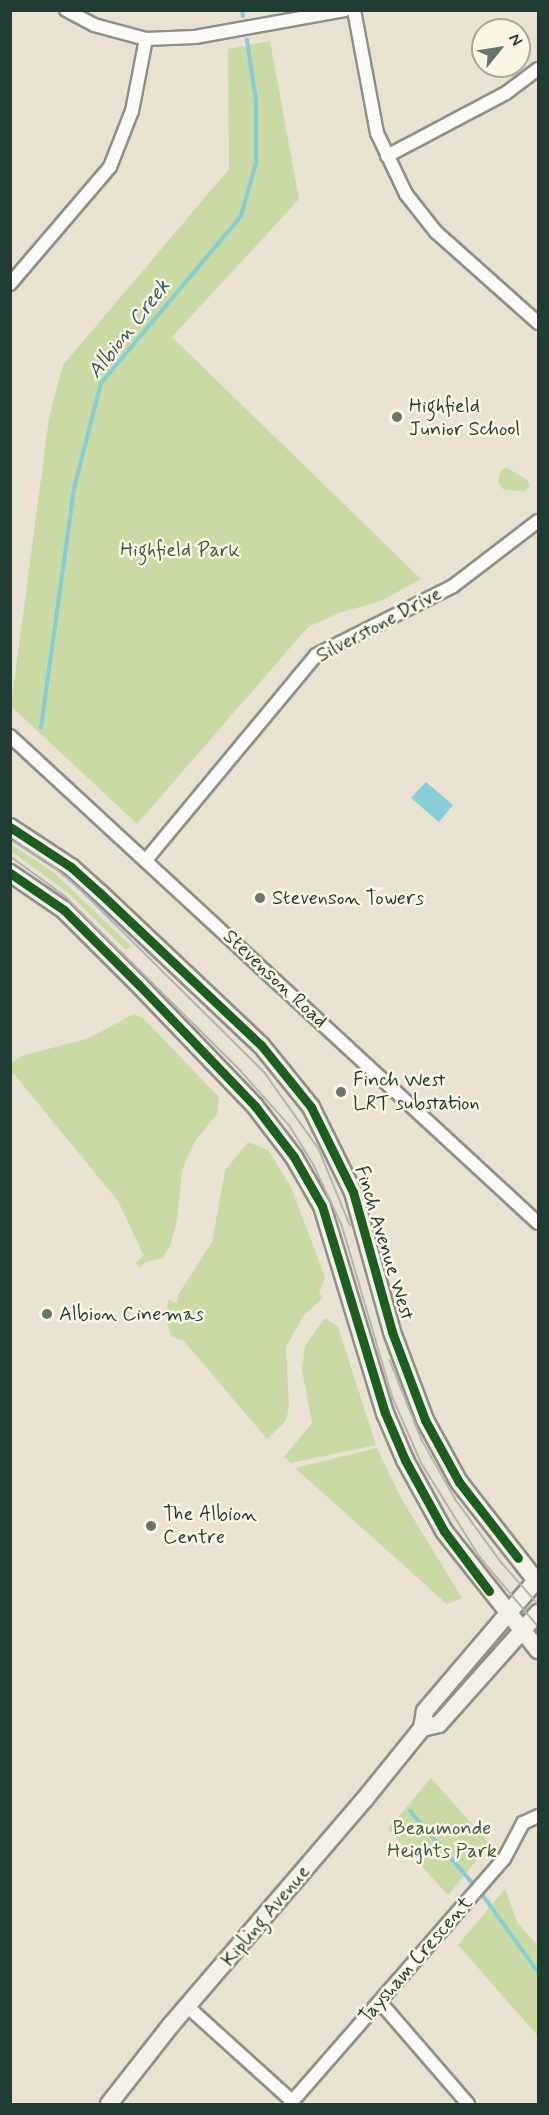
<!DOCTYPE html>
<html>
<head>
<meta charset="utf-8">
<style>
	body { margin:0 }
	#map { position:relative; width:549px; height:2115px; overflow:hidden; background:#e9e1d2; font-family:Mynerve,sans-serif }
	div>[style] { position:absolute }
	.green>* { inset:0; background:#cadaa4 }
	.water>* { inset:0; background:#86cdd6 }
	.stream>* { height:4px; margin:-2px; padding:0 2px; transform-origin:2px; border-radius:2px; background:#86cdd6 }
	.roads { filter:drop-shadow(2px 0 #8f9187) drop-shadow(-2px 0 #8f9187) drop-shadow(0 2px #8f9187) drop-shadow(0 -2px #8f9187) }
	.street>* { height:12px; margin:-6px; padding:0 6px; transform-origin:6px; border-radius:6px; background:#fcfaf8 }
	.secondary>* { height:16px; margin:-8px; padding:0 8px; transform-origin:8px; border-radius:8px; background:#f3f0ea }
	.tram>* { height:1.5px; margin:-0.75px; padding:0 0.75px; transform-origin:0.75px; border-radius:0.75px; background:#b3b5b2 }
	.cycleway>* { height:9px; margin:-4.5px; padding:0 4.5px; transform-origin:4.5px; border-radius:4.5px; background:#1b5e20 }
	.dots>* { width:16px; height:16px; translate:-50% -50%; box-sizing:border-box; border:3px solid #fcf5e5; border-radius:50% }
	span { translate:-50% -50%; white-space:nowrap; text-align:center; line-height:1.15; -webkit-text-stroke:5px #fcf5e5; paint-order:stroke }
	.poi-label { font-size:20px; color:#1f3d34 }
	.left { translate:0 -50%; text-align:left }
	.park-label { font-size:20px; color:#3c5b43 }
	.street-label { font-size:20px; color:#1f3d34 }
	.water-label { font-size:21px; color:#2e5f5d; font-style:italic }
	.frame { position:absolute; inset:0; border:12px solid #1f3d34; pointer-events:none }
	.north { position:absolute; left:471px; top:18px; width:60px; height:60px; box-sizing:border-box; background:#fcf5e5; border:2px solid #a4ab9e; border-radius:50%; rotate:60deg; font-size:16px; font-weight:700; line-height:24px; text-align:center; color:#1f3d34 }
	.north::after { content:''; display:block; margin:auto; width:21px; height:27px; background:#66766b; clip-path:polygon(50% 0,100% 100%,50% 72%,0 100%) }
</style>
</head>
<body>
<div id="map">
	<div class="green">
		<div style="clip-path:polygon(270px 41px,299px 199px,172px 337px,421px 579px,381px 601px,339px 613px,308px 627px,137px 824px,11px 706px,49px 418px,63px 365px,229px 169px,228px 49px)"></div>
		<div style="clip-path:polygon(506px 467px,527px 480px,530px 486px,524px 491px,504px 490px,498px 482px,500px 472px)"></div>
		<div style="clip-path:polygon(11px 844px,54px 873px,131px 946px,126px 950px,66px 891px,11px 851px)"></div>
		<div style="clip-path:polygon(134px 1014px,143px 1018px,219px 1097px,217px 1114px,195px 1141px,182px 1170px,177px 1221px,170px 1246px,163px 1258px,145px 1262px,141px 1268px,135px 1263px,144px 1256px,118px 1201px,14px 1074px,10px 1077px,11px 1063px,22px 1056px,89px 1038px)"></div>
		<div style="clip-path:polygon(248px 1142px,268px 1150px,291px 1187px,325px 1277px,319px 1293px,323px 1298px,304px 1315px,286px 1347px,289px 1406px,286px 1421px,267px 1439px,184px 1341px,171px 1336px,166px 1319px,168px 1300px,177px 1303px,178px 1295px,212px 1242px,225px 1171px)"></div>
		<div style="clip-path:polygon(325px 1318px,338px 1327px,376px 1445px,291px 1463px,284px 1457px,312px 1423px,302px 1370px,305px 1346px)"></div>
		<div style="clip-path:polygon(377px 1448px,401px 1498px,462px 1598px,447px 1604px,295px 1468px)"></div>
		<div style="clip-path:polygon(431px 1778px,490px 1844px,448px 1895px,388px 1829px)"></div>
		<div style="clip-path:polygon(505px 1889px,517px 1922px,538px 1946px,538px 2036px,458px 1945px)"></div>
	</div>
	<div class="water">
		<div style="clip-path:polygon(426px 782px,453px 805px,439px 822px,411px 798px)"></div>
	</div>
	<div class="stream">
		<div style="left:242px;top:10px;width:6px;rotate:81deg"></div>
		<div style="left:41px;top:727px;width:241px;rotate:-82.1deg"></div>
		<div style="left:74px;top:488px;width:108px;rotate:-75.6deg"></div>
		<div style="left:101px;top:383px;width:218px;rotate:-50deg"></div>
		<div style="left:241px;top:216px;width:55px;rotate:-74.2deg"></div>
		<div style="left:256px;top:163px;width:62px;rotate:-90deg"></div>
		<div style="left:256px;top:101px;width:62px;rotate:-98.4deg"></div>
		<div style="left:410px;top:1811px;width:108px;rotate:49.1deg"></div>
		<div style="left:481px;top:1893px;width:97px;rotate:54.2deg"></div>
	</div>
	<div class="roads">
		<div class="street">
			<div style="left:66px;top:10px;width:32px;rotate:28deg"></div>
			<div style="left:94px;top:25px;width:54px;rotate:15.1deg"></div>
			<div style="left:146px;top:39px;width:49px;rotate:-2.3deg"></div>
			<div style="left:195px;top:37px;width:152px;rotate:-10.2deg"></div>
			<div style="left:354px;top:10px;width:125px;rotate:79.4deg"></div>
			<div style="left:377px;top:133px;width:68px;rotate:64.6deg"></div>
			<div style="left:406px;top:194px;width:48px;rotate:51.7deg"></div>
			<div style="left:436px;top:232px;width:137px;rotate:41.7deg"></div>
			<div style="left:387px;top:156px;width:135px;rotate:-27.9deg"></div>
			<div style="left:506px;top:93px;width:40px;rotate:-37deg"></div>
			<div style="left:10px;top:284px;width:154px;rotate:-49.5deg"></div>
			<div style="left:110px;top:167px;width:60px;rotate:-68.6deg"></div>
			<div style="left:132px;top:111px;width:73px;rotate:-79deg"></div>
			<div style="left:10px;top:736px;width:718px;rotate:42.69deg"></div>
			<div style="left:146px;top:860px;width:266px;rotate:-50.3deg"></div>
			<div style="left:316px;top:655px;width:153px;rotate:-26.7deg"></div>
			<div style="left:453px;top:586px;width:107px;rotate:-37.4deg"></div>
			<div style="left:380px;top:2002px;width:135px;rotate:49.2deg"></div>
			<div style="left:188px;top:2007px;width:140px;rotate:42.1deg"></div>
			<div style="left:290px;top:2104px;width:325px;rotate:-48.9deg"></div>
			<div style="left:504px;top:1859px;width:41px;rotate:-62.2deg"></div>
			<div style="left:523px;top:1823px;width:17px;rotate:-25deg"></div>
		</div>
		<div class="secondary">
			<div style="left:10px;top:827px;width:73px;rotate:33.3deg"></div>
			<div style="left:71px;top:867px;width:39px;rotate:42deg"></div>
			<div style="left:100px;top:893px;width:221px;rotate:43.4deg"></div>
			<div style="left:261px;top:1045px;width:80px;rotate:51.1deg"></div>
			<div style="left:311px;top:1107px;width:95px;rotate:63.7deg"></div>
			<div style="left:353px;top:1192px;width:145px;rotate:74.4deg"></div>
			<div style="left:392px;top:1332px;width:94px;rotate:69.4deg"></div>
			<div style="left:425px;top:1420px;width:71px;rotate:61.3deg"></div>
			<div style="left:459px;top:1482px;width:128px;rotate:52deg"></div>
			<div style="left:10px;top:873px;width:65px;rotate:34.4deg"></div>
			<div style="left:64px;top:910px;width:106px;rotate:45deg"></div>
			<div style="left:139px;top:985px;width:168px;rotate:46.2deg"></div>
			<div style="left:255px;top:1106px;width:64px;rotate:52.6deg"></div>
			<div style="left:294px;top:1157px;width:56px;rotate:60.3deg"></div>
			<div style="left:322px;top:1206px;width:216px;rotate:73.1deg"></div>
			<div style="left:385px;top:1413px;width:51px;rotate:66.9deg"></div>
			<div style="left:405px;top:1460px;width:81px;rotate:61.2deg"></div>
			<div style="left:444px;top:1531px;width:152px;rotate:51.7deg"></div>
			<div style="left:422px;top:1728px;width:17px;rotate:-13deg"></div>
			<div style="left:439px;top:1724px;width:149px;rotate:-48.3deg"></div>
			<div style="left:109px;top:2104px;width:100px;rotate:-51.9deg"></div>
			<div style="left:171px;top:2025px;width:296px;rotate:-49.4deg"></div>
			<div style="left:364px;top:1800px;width:92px;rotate:-51.1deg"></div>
			<div style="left:422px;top:1728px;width:17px;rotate:-80deg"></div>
			<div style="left:425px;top:1711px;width:175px;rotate:-49.6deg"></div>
		</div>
	</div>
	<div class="tram">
		<div style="left:10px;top:839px;width:48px;rotate:31.4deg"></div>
		<div style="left:51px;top:864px;width:38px;rotate:41deg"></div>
		<div style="left:80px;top:889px;width:261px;rotate:44.8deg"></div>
		<div style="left:265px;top:1073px;width:93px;rotate:54.6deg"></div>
		<div style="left:319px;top:1149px;width:82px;rotate:67.8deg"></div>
		<div style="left:10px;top:856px;width:68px;rotate:36deg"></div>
		<div style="left:65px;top:896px;width:248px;rotate:44.8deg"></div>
		<div style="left:241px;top:1071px;width:74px;rotate:48.3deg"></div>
		<div style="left:290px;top:1126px;width:46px;rotate:58.4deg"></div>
		<div style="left:314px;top:1165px;width:66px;rotate:65deg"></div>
		<div style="left:342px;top:1225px;width:180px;rotate:73.6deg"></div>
		<div style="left:393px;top:1398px;width:72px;rotate:66.3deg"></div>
		<div style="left:422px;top:1464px;width:110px;rotate:58.1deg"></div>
		<div style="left:480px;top:1557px;width:90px;rotate:50deg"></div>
		<div style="left:390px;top:1360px;width:86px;rotate:68.2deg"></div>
		<div style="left:422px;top:1440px;width:69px;rotate:60.5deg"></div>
		<div style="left:456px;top:1500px;width:78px;rotate:53.9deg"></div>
		<div style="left:502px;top:1563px;width:55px;rotate:48.7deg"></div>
	</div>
	<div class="cycleway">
		<div style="left:10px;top:827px;width:73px;rotate:33.3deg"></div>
		<div style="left:71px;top:867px;width:39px;rotate:42deg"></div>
		<div style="left:100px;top:893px;width:221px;rotate:43.4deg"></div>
		<div style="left:261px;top:1045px;width:80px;rotate:51.1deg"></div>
		<div style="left:311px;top:1107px;width:95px;rotate:63.7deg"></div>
		<div style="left:353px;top:1192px;width:145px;rotate:74.4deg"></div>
		<div style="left:392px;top:1332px;width:94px;rotate:69.4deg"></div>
		<div style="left:425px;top:1420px;width:71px;rotate:61.3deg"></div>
		<div style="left:459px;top:1482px;width:96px;rotate:52.2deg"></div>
		<div style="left:10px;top:873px;width:65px;rotate:34.4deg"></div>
		<div style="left:64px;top:910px;width:106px;rotate:45deg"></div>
		<div style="left:139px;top:985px;width:168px;rotate:46.2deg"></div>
		<div style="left:255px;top:1106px;width:64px;rotate:52.6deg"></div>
		<div style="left:294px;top:1157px;width:56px;rotate:60.3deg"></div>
		<div style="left:322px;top:1206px;width:216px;rotate:73.1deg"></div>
		<div style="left:385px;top:1413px;width:51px;rotate:66.9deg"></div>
		<div style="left:405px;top:1460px;width:81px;rotate:61.2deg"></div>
		<div style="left:444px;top:1531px;width:75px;rotate:53.1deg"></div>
	</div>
	<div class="dots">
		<div style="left:397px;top:417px;background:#66766b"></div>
		<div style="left:260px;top:898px;background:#66766b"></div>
		<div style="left:341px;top:1092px;background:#66766b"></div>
		<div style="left:47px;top:1314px;background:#66766b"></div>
		<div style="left:151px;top:1526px;background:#66766b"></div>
	</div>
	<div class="poi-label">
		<span class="left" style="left:409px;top:418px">Highfield<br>Junior School</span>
		<span class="left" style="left:272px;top:898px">Stevenson Towers</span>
		<span class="left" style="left:353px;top:1092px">Finch West<br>LRT substation</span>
		<span class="left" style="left:59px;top:1314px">Albion Cinemas</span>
		<span class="left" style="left:163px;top:1526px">The Albion<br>Centre</span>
	</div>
	<div class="park-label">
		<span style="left:180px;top:550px">Highfield Park</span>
		<span style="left:442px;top:1840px">Beaumonde<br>Heights Park</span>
	</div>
	<div class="street-label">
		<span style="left:379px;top:625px;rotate:-28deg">Silverstone Drive</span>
		<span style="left:275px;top:979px;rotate:43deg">Stevenson Road</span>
		<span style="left:384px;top:1243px;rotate:73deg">Finch Avenue West</span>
		<span style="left:266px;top:1916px;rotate:-50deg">Kipling Avenue</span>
		<span style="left:416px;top:1960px;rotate:-49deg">Taysham Crescent</span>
	</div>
	<div class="water-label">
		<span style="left:129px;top:329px;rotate:-52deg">Albion Creek</span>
	</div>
	<div class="frame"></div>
	<div class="north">N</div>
</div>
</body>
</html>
